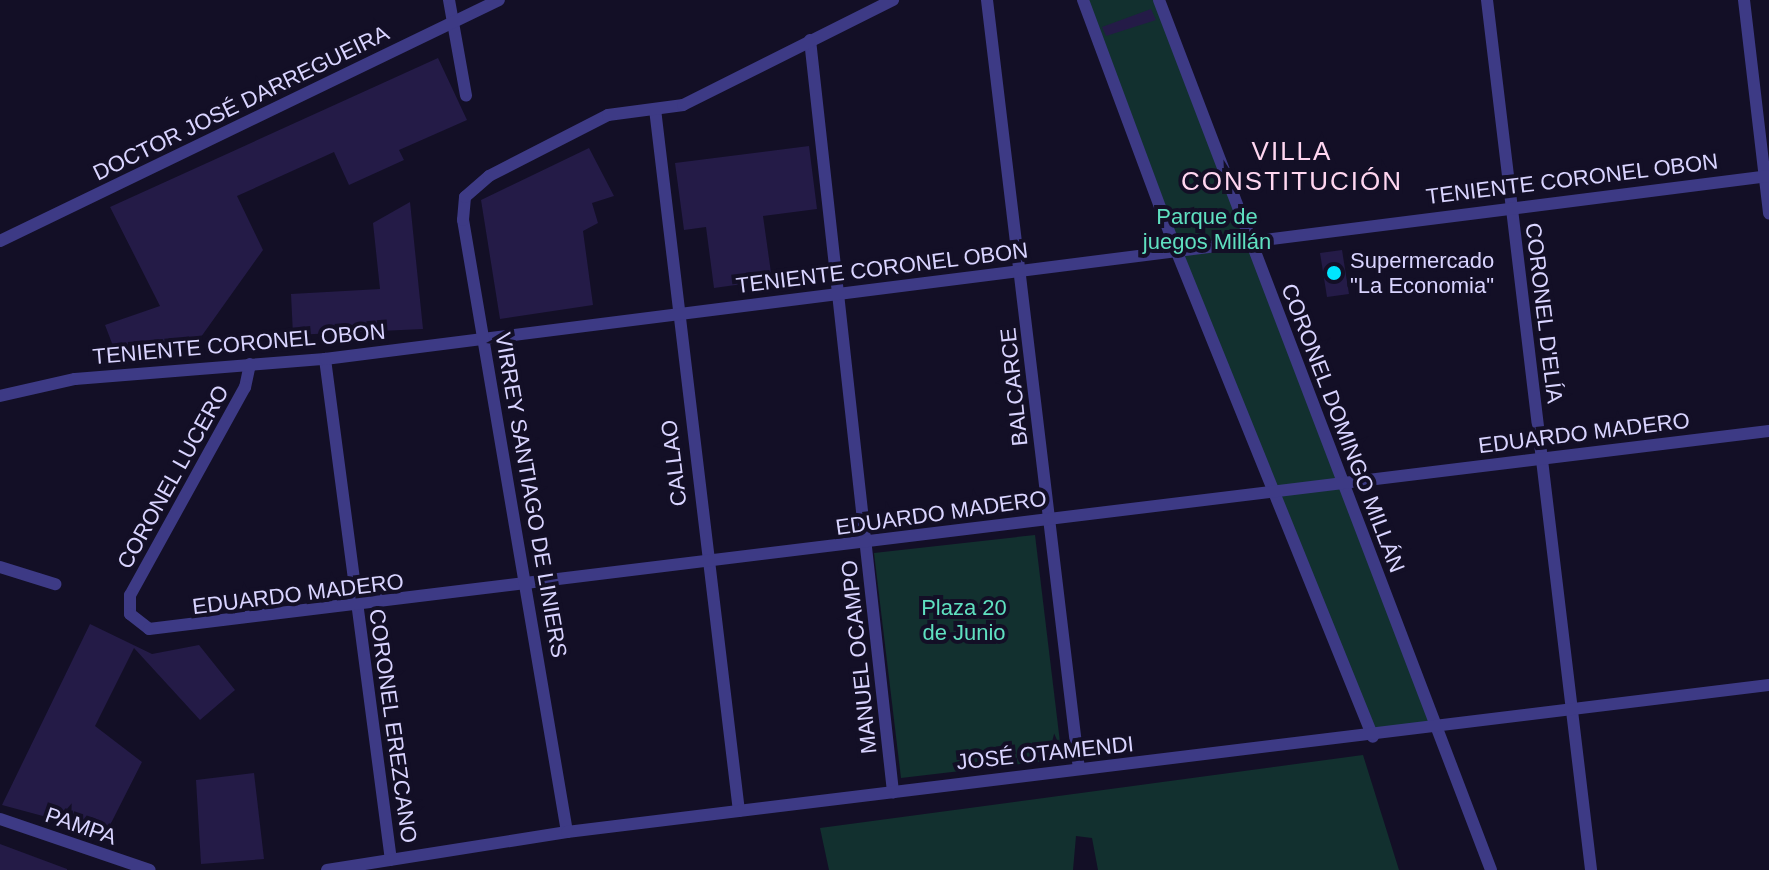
<!DOCTYPE html>
<html>
<head>
<meta charset="utf-8">
<style>
	body { margin:0 }
	#map { position:relative; width:1769px; height:870px; overflow:hidden; background:#130f26; font-family:Helvetica,sans-serif }
	div>[style] { position:absolute }
	.green>* { inset:0; background:#12302f }
	.building>* { inset:0; background:#241b47 }
	.street>* { height:12px; margin:-6px; padding:0 6px; transform-origin:6px; border-radius:6px; background:#3d3a85 }
	.dots>* { width:22px; height:22px; translate:-50% -50%; box-sizing:border-box; border:4px solid #130f26; border-radius:50% }
	span { translate:-50% -50%; white-space:nowrap; text-align:center; line-height:1.15; -webkit-text-stroke:8px #130f26; paint-order:stroke }
	.street-label { font-size:22px; color:#d9d4ff }
	.park-label { font-size:22px; color:#5fe0c0 }
	.poi-label { font-size:22px; color:#d9d4ff }
	.left { translate:0 -50%; text-align:left }
	.quarter-label { font-size:26px; color:#ffd6f0; letter-spacing:2px }
</style>
</head>
<body>
<div id="map">
	<div class="green">
		<div style="clip-path:polygon(1083px 0,1159px 0,1437px 727px,1373px 737px)"></div>
		<div style="clip-path:polygon(1035px 535px,1062px 759px,901px 778px,874px 553px)"></div>
		<div style="clip-path:polygon(1363px 755px,1399px 870px,1098px 870px,1092px 838px,1076px 836px,1073px 870px,829px 870px,820px 828px)"></div>
	</div>
	<div class="building">
		<div style="clip-path:polygon(1151px 9px,1156px 20px,1106px 36px,1102px 27px)"></div>
		<div style="clip-path:polygon(438px 58px,467px 120px,399px 150px,404px 160px,349px 185px,334px 152px,237px 196px,263px 250px,186px 358px,118px 359px,105px 325px,160px 306px,110px 207px)"></div>
		<div style="clip-path:polygon(809px 146px,817px 209px,763px 216px,772px 280px,714px 288px,706px 227px,684px 230px,675px 163px)"></div>
		<div style="clip-path:polygon(589px 148px,614px 196px,592px 203px,598px 223px,583px 231px,593px 305px,500px 319px,481px 200px)"></div>
		<div style="clip-path:polygon(410px 202px,423px 329px,293px 335px,291px 294px,380px 289px,373px 223px)"></div>
		<div style="clip-path:polygon(1342px 250px,1349px 294px,1327px 297px,1320px 253px)"></div>
		<div style="clip-path:polygon(90px 624px,152px 654px,199px 645px,235px 690px,200px 720px,134px 648px,95px 726px,142px 762px,106px 833px,2px 805px)"></div>
		<div style="clip-path:polygon(254px 773px,264px 859px,201px 864px,196px 780px)"></div>
		<div style="clip-path:polygon(0 844px,67px 869px,67px 870px,0 870px)"></div>
	</div>
	<div class="street">
		<div style="left:449px;top:0;width:97px;rotate:79.9deg"></div>
		<div style="left:987px;top:0;width:774px;rotate:83.18deg"></div>
		<div style="left:1083px;top:0;width:267px;rotate:69.6deg"></div>
		<div style="left:1176px;top:250px;width:525px;rotate:67.98deg"></div>
		<div style="left:1159px;top:0;width:931px;rotate:69.11deg"></div>
		<div style="left:1487px;top:0;width:876px;rotate:83.18deg"></div>
		<div style="left:1744px;top:0;width:215px;rotate:83.3deg"></div>
		<div style="left:810px;top:40px;width:757px;rotate:83.7deg"></div>
		<div style="left:655px;top:109px;width:707px;rotate:83.18deg"></div>
		<div style="left:0;top:241px;width:554px;rotate:-25.78deg"></div>
		<div style="left:325px;top:359px;width:505px;rotate:82.5deg"></div>
		<div style="left:250px;top:364px;width:24px;rotate:102deg"></div>
		<div style="left:245px;top:387px;width:238px;rotate:118.9deg"></div>
		<div style="left:130px;top:595px;width:19px;rotate:90deg"></div>
		<div style="left:130px;top:614px;width:24px;rotate:38deg"></div>
		<div style="left:149px;top:629px;width:1632px;rotate:-6.97deg"></div>
		<div style="left:0;top:396px;width:77px;rotate:-12.8deg"></div>
		<div style="left:75px;top:379px;width:251px;rotate:-4.6deg"></div>
		<div style="left:325px;top:359px;width:1456px;rotate:-7.22deg"></div>
		<div style="left:0;top:567px;width:58px;rotate:17.2deg"></div>
		<div style="left:0;top:819px;width:158px;rotate:18.8deg"></div>
		<div style="left:567px;top:832px;width:621px;rotate:-99.64deg"></div>
		<div style="left:463px;top:220px;width:23px;rotate:-85deg"></div>
		<div style="left:465px;top:197px;width:32px;rotate:-41deg"></div>
		<div style="left:489px;top:176px;width:134px;rotate:-27.1deg"></div>
		<div style="left:608px;top:115px;width:76px;rotate:-7.6deg"></div>
		<div style="left:683px;top:105px;width:235px;rotate:-26.6deg"></div>
		<div style="left:327px;top:870px;width:243px;rotate:-9deg"></div>
		<div style="left:567px;top:832px;width:1211px;rotate:-6.97deg"></div>
	</div>
	<div class="dots">
		<div style="left:1334px;top:273px;background:#00e5ff"></div>
	</div>
	<div class="street-label">
		<span style="left:241px;top:103px;rotate:-26deg">DOCTOR JOSÉ DARREGUEIRA</span>
		<span style="left:1572px;top:179px;rotate:-7deg">TENIENTE CORONEL OBON</span>
		<span style="left:882px;top:268px;rotate:-7deg">TENIENTE CORONEL OBON</span>
		<span style="left:1544px;top:313px;rotate:83deg">CORONEL D'ELÍA</span>
		<span style="left:239px;top:344px;rotate:-5deg">TENIENTE CORONEL OBON</span>
		<span style="left:1014px;top:387px;rotate:-96deg">BALCARCE</span>
		<span style="left:1343px;top:428px;rotate:69deg">CORONEL DOMINGO MILLÁN</span>
		<span style="left:1584px;top:433px;rotate:-7deg">EDUARDO MADERO</span>
		<span style="left:674px;top:463px;rotate:-97deg">CALLAO</span>
		<span style="left:173px;top:477px;rotate:-61deg">CORONEL LUCERO</span>
		<span style="left:531px;top:495px;rotate:80deg">VIRREY SANTIAGO DE LINIERS</span>
		<span style="left:941px;top:513px;rotate:-8deg">EDUARDO MADERO</span>
		<span style="left:298px;top:594px;rotate:-7deg">EDUARDO MADERO</span>
		<span style="left:859px;top:657px;rotate:-96deg">MANUEL OCAMPO</span>
		<span style="left:393px;top:726px;rotate:82deg">CORONEL EREZCANO</span>
		<span style="left:1045px;top:753px;rotate:-6deg">JOSÉ OTAMENDI</span>
		<span style="left:81px;top:826px;rotate:19deg">PAMPA</span>
	</div>
	<div class="park-label">
		<span style="left:1207px;top:229px">Parque de<br>juegos Millán</span>
		<span style="left:964px;top:620px">Plaza 20<br>de Junio</span>
	</div>
	<div class="poi-label">
		<span class="left" style="left:1350px;top:273px">Supermercado<br>"La Economia"</span>
	</div>
	<div class="quarter-label">
		<span style="left:1292px;top:167px">VILLA<br>CONSTITUCIÓN</span>
	</div>
</div>
</body>
</html>
